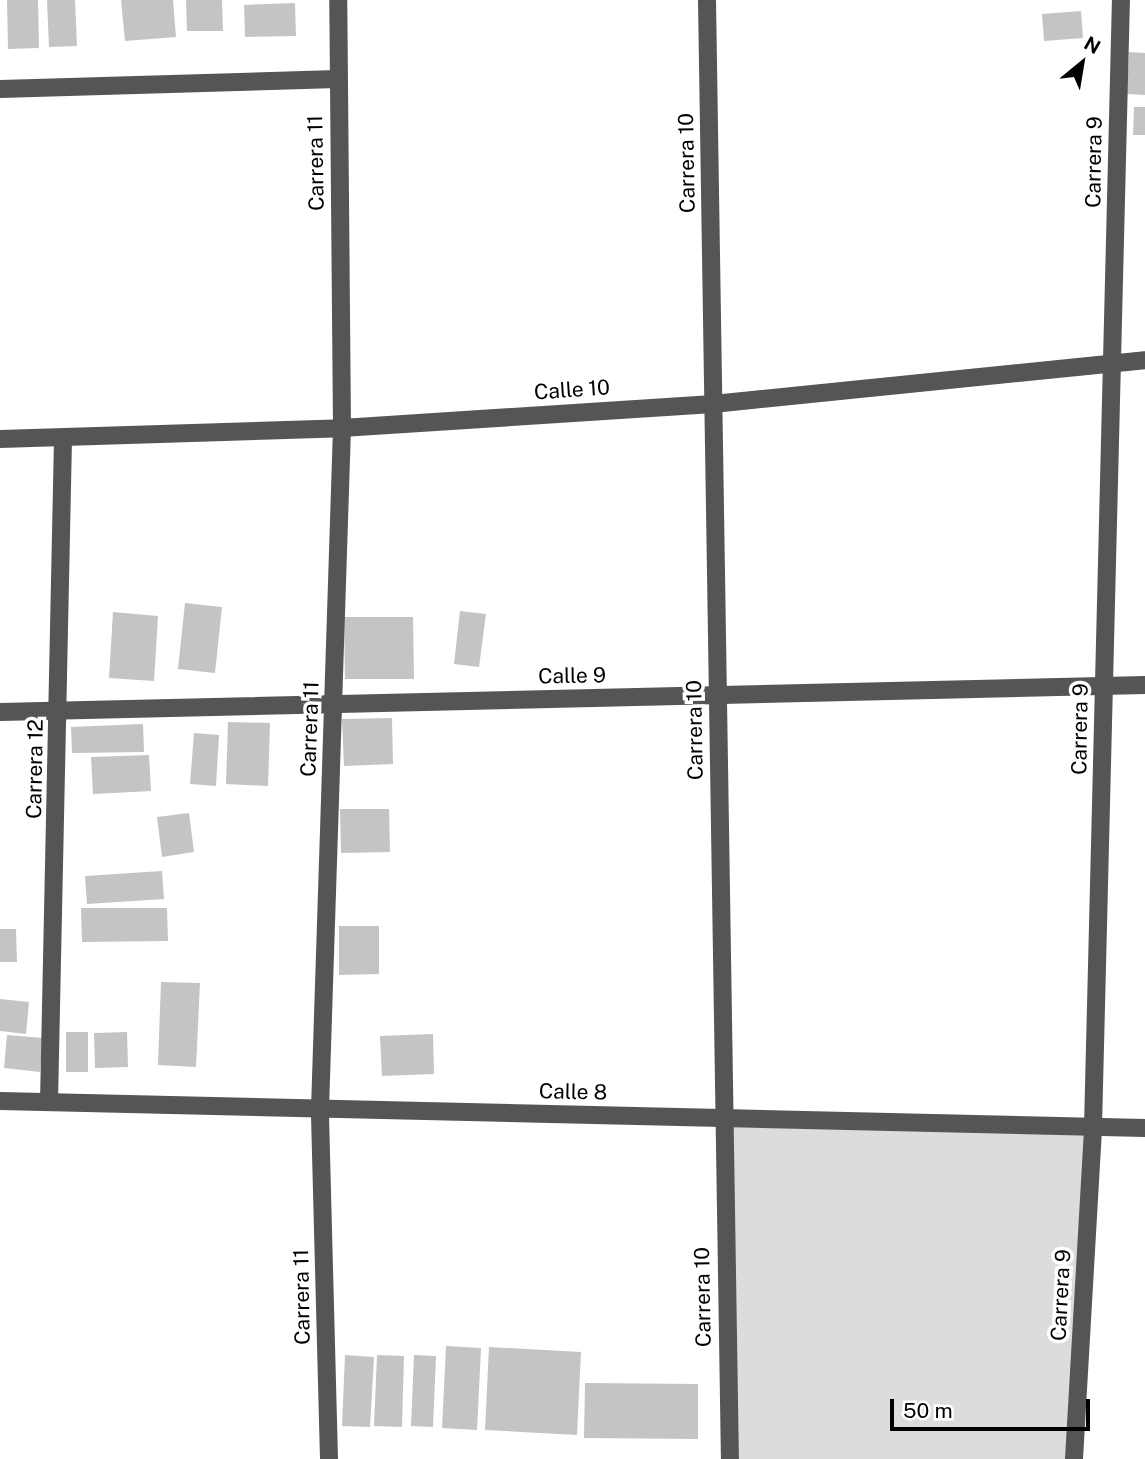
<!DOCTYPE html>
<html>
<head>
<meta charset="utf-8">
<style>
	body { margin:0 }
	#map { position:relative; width:1145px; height:1459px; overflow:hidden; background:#fff; font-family:"Public Sans",sans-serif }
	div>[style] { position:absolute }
	.green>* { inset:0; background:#dcdcdc }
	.building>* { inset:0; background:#c4c4c4 }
	.minor>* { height:18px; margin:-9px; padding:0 9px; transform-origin:9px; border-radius:9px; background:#555 }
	span { translate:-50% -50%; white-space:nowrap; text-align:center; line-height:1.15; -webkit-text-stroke:7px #fff; paint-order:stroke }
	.street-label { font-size:21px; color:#000 }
	.north { position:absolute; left:1047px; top:28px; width:70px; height:70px; -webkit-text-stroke:5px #fff; paint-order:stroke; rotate:30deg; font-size:19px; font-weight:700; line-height:28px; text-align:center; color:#000 }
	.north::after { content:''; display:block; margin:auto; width:24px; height:32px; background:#000; clip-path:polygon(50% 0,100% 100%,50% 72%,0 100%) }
	.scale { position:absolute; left:890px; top:1399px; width:200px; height:32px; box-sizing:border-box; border:4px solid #000; border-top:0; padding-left:9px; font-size:21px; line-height:24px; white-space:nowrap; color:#000; -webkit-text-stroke:5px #fff; paint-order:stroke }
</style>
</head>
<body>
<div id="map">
	<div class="green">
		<div style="clip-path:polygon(722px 1118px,1093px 1127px,1074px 1459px,730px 1459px)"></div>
	</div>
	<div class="building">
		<div style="clip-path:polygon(7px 0,38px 0,39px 48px,8px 49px)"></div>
		<div style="clip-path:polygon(47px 0,75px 0,77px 46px,49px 47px)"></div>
		<div style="clip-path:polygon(121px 0,173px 0,176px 37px,125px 41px)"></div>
		<div style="clip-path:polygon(186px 0,222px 0,223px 31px,187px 31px)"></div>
		<div style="clip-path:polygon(295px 3px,296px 36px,245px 37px,244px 5px)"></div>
		<div style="clip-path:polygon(1081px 11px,1083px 38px,1044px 41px,1042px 14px)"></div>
		<div style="clip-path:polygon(1129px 52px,1145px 53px,1145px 95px,1127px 94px)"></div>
		<div style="clip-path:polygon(1134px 107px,1145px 107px,1145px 135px,1133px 135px)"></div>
		<div style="clip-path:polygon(185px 603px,222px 607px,215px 673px,178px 669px)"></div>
		<div style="clip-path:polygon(460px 611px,486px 614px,479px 667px,454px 664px)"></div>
		<div style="clip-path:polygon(113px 612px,158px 616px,154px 681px,109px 678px)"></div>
		<div style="clip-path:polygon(344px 617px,413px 617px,414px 679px,345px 679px)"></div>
		<div style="clip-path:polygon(392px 718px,393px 764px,344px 766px,342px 719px)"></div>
		<div style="clip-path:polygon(228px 722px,270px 723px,268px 786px,226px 784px)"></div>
		<div style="clip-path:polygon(143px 724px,144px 752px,72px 753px,71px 727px)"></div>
		<div style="clip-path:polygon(194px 733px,219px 735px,216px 786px,190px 784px)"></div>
		<div style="clip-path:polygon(149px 755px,151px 791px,93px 794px,91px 757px)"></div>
		<div style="clip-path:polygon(340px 809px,389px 809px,390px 852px,341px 853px)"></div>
		<div style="clip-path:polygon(189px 813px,194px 852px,162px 857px,157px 817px)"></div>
		<div style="clip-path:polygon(162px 871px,164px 899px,87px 904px,85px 876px)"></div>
		<div style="clip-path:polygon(81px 908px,167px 908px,168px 941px,82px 942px)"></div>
		<div style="clip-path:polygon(339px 926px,379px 926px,379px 974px,339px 975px)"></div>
		<div style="clip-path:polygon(0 929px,16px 929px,17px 962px,0 962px)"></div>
		<div style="clip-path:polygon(161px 982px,200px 983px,196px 1067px,158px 1065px)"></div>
		<div style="clip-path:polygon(0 999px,29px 1002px,26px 1034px,0 1031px)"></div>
		<div style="clip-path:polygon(66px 1032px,88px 1032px,88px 1072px,66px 1072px)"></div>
		<div style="clip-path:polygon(127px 1032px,128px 1067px,95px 1068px,94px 1033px)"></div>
		<div style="clip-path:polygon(433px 1034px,434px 1074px,382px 1076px,380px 1036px)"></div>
		<div style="clip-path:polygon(7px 1035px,43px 1038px,40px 1072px,4px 1068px)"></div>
		<div style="clip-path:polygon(446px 1346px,481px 1348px,477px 1430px,442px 1428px)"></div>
		<div style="clip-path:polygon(489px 1347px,581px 1352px,577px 1435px,485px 1430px)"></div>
		<div style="clip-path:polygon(345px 1355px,374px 1357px,370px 1427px,342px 1426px)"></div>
		<div style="clip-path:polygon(377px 1355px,404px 1356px,402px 1427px,374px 1426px)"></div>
		<div style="clip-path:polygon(414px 1355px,436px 1356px,433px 1427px,411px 1426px)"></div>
		<div style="clip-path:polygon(585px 1383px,698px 1384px,698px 1439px,584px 1438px)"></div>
	</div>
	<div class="minor">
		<div style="left:707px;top:0;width:1459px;rotate:89.1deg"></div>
		<div style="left:0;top:89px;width:337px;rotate:-1.7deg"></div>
		<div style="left:0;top:439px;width:342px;rotate:-1.8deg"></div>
		<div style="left:342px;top:428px;width:372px;rotate:-3.7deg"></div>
		<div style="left:713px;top:404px;width:434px;rotate:-5.8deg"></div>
		<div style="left:0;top:712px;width:1145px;rotate:-1.35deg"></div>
		<div style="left:0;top:1101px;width:1145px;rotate:1.35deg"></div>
		<div style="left:49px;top:1102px;width:665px;rotate:-88.79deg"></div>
		<div style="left:329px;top:1459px;width:350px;rotate:-91.5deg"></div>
		<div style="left:320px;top:1109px;width:681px;rotate:-88.15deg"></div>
		<div style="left:342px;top:428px;width:428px;rotate:-90.5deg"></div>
		<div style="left:1074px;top:1459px;width:333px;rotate:-86.7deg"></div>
		<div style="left:1093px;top:1127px;width:1127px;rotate:-88.58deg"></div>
	</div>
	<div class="street-label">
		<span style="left:1094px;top:162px;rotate:-89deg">Carrera 9</span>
		<span style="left:316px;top:163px;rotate:-91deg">Carrera 11</span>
		<span style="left:687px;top:163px;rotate:-91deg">Carrera 10</span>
		<span style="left:572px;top:390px;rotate:-4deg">Calle 10</span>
		<span style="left:572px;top:676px;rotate:-1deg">Calle 9</span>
		<span style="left:310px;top:729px;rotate:-88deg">Carrera 11</span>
		<span style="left:1080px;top:729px;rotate:-89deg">Carrera 9</span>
		<span style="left:695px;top:730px;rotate:-91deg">Carrera 10</span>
		<span style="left:35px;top:769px;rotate:-89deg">Carrera 12</span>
		<span style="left:573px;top:1092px;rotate:1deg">Calle 8</span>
		<span style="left:1061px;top:1295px;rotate:-87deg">Carrera 9</span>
		<span style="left:302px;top:1297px;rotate:-91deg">Carrera 11</span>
		<span style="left:703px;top:1297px;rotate:-91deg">Carrera 10</span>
	</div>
	<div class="north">N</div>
	<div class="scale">50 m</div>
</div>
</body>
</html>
